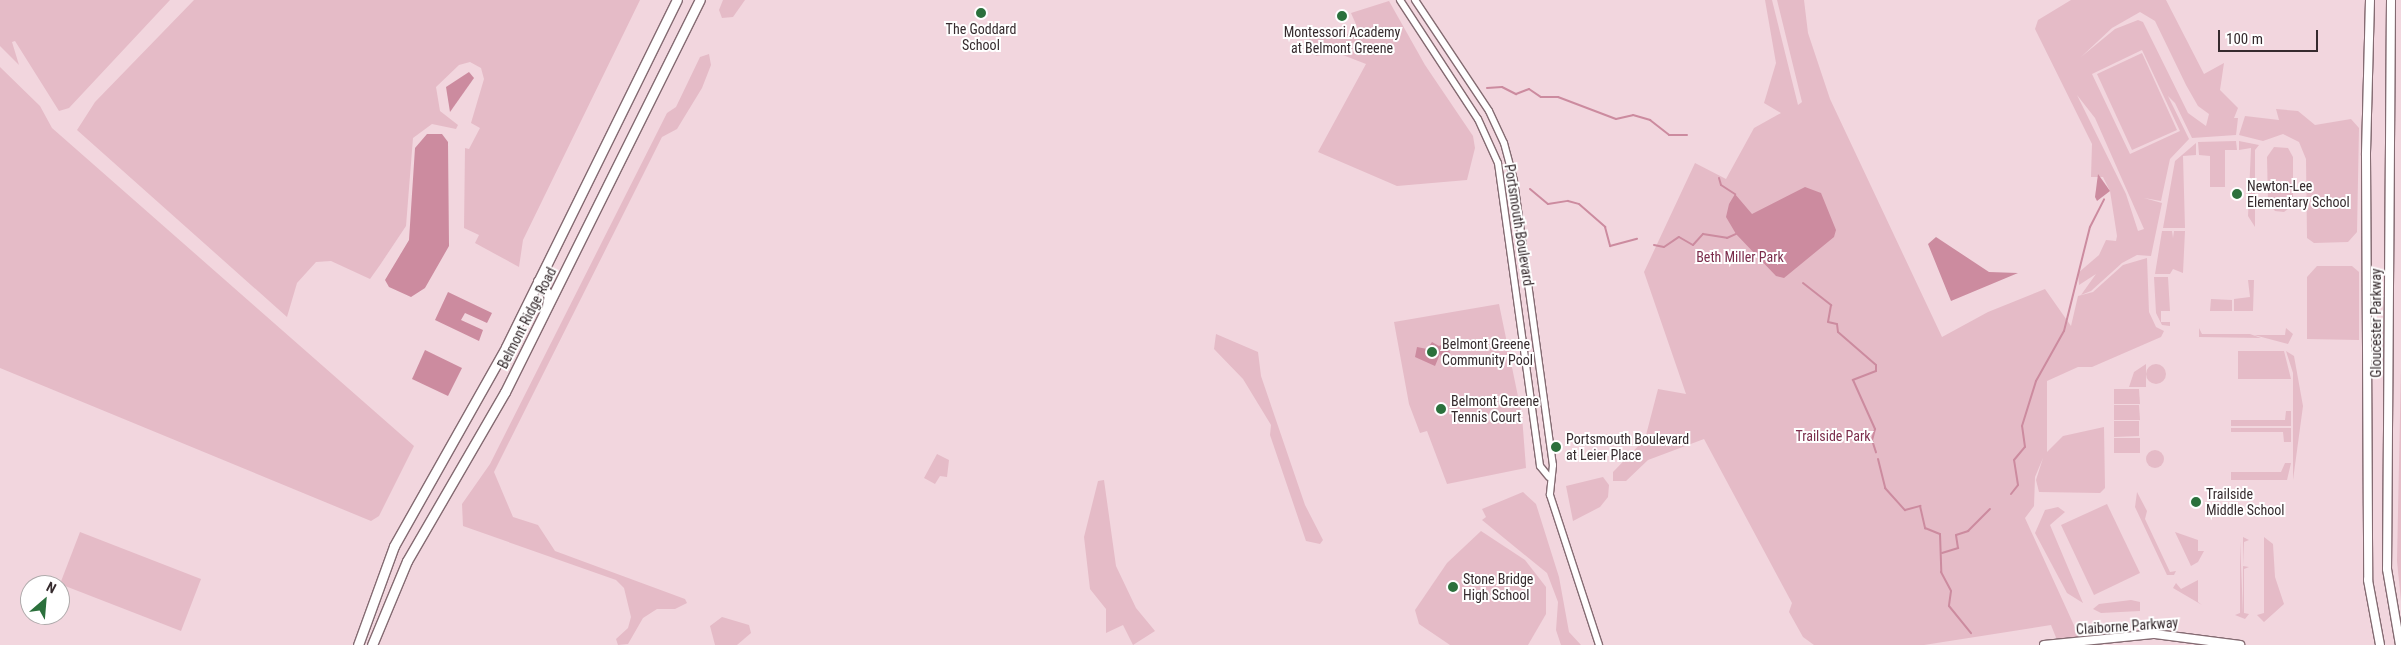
<!DOCTYPE html>
<html>
<head>
<meta charset="utf-8">
<style>
	body { margin:0 }
	#map { position:relative; width:2401px; height:645px; overflow:hidden; background:#f2d6de; font-family:"Roboto Condensed",sans-serif }
	div>[style] { position:absolute }
	.green>* { inset:0; background:#e5bbc7 }
	.round { border-radius:50% }
	.water>* { inset:0; background:#cc8b9f }
	.stream>* { height:2px; margin:-1px; padding:0 1px; transform-origin:1px; border-radius:1px; background:#cc8b9f }
	.roads { filter:drop-shadow(1px 0 #846b72) drop-shadow(-1px 0 #846b72) drop-shadow(0 1px #846b72) drop-shadow(0 -1px #846b72) }
	.tertiary>* { height:6px; margin:-3px; padding:0 3px; transform-origin:3px; border-radius:3px; background:#fff }
	.secondary>* { height:8px; margin:-4px; padding:0 4px; transform-origin:4px; border-radius:4px; background:#fff }
	.primary>* { height:9px; margin:-4.5px; padding:0 4.5px; transform-origin:4.5px; border-radius:4.5px; background:#fff }
	.dots>* { width:14px; height:14px; translate:-50% -50%; box-sizing:border-box; border:2px solid #fff; border-radius:50% }
	span { translate:-50% -50%; white-space:nowrap; text-align:center; line-height:1.15; -webkit-text-stroke:4px #fff; paint-order:stroke }
	.poi-label { font-size:14px; color:#362b2e }
	.left { translate:0 -50%; text-align:left }
	.street-label { font-size:14px; color:#362b2e }
	.park-label { font-size:14px; color:#7c2d4c }
	.north { position:absolute; left:20px; top:575px; width:50px; height:50px; box-sizing:border-box; background:#fff; border:1px solid #afaaab; border-radius:50%; rotate:27deg; font-size:14px; font-weight:700; line-height:20px; text-align:center; color:#362b2e }
	.north::after { content:''; display:block; margin:auto; width:18px; height:22px; background:#2b703c; clip-path:polygon(50% 0,100% 100%,50% 72%,0 100%) }
	.scale { position:absolute; left:2218px; top:30px; width:100px; height:22px; box-sizing:border-box; border:2px solid #362b2e; border-top:0; padding-left:6px; font-size:15px; line-height:18px; white-space:nowrap; color:#362b2e; -webkit-text-stroke:4px #fff; paint-order:stroke }
</style>
</head>
<body>
<div id="map">
	<div class="green">
		<div style="clip-path:polygon(0 0,170px 0,69px 108px,59px 111px,15px 41px,12px 42px,19px 65px,0 46px)"></div>
		<div style="clip-path:polygon(194px 0,640px 0,523px 240px,519px 267px,475px 243px,479px 235px,464px 228px,465px 148px,469px 149px,480px 128px,471px 123px,484px 79px,481px 68px,470px 62px,459px 65px,436px 87px,440px 111px,458px 125px,456px 129px,432px 124px,413px 138px,406px 226px,380px 265px,370px 279px,331px 261px,316px 262px,297px 283px,287px 317px,77px 130px,95px 102px)"></div>
		<div style="clip-path:polygon(723px 0,745px 0,733px 17px,722px 18px,719px 10px)"></div>
		<div style="clip-path:polygon(1765px 0,1772px 0,1798px 105px,1802px 102px,1777px 0,1804px 0,1808px 33px,1830px 99px,1942px 337px,1988px 312px,2045px 289px,2071px 326px,2078px 296px,2093px 292px,2123px 265px,2147px 258px,2149px 312px,2156px 327px,2164px 331px,2161px 337px,2092px 367px,2078px 367px,2047px 381px,2047px 452px,2063px 436px,2104px 427px,2105px 488px,2100px 493px,2039px 492px,2036px 480px,2043px 458px,2035px 477px,2034px 506px,2025px 518px,2083px 645px,2059px 645px,2051px 625px,1924px 645px,1814px 645px,1803px 637px,1789px 612px,1792px 603px,1704px 439px,1648px 460px,1626px 481px,1613px 481px,1613px 472px,1645px 439px,1658px 389px,1686px 394px,1644px 272px,1695px 163px,1726px 179px,1754px 128px,1781px 113px,1764px 103px,1776px 63px)"></div>
		<div style="clip-path:polygon(evenodd,2071px 0,2166px 0,2204px 74px,2224px 63px,2220px 90px,2238px 108px,2234px 118px,2238px 118px,2236px 135px,2192px 138px,2175px 103px,2168px 96px,2189px 139px,2170px 159px,2161px 201px,2144px 198px,2162px 203px,2151px 256px,2137px 255px,2122px 263px,2091px 291px,2081px 295px,2096px 274px,2079px 285px,2078px 273px,2099px 255px,2106px 240px,2116px 241px,2117px 236px,2110px 191px,2103px 177px,2091px 177px,2092px 144px,2035px 29px,2038px 20px,2071px 0,2140px 12px,2155px 21px,2186px 85px,2198px 106px,2209px 114px,2206px 126px,2188px 113px,2143px 22px,2138px 20px,2115px 29px,2081px 57px,2112px 28px,2140px 12px,2071px 0,2142px 50px,2180px 131px,2130px 154px,2092px 74px,2142px 50px,2071px 0,2077px 95px,2095px 118px,2144px 229px,2138px 231px,2126px 194px,2077px 95px)"></div>
		<div style="clip-path:polygon(1389px 1px,1425px 65px,1473px 136px,1475px 148px,1467px 180px,1397px 186px,1318px 152px,1366px 64px,1335px 52px,1316px 56px,1307px 42px,1315px 31px,1341px 37px,1358px 29px,1351px 13px)"></div>
		<div style="clip-path:polygon(2142px 53px,2177px 130px,2132px 150px,2097px 74px)"></div>
		<div style="clip-path:polygon(709px 54px,711px 65px,702px 88px,677px 129px,662px 137px,494px 472px,513px 517px,538px 525px,555px 551px,685px 599px,687px 603px,675px 609px,657px 609px,643px 618px,628px 644px,618px 645px,616px 639px,628px 628px,631px 617px,624px 588px,616px 580px,463px 526px,462px 504px,490px 464px,667px 113px,676px 107px,700px 57px)"></div>
		<div style="clip-path:polygon(0 67px,40px 106px,52px 128px,414px 446px,379px 516px,371px 521px,0 368px)"></div>
		<div style="clip-path:polygon(2276px 109px,2298px 111px,2315px 125px,2351px 119px,2359px 128px,2357px 232px,2348px 242px,2314px 243px,2307px 238px,2306px 159px,2299px 142px,2283px 134px,2263px 141px,2239px 135px,2245px 116px,2279px 120px)"></div>
		<div style="clip-path:polygon(2236px 141px,2237px 150px,2225px 150px,2225px 187px,2210px 187px,2210px 156px,2199px 155px,2198px 142px)"></div>
		<div style="clip-path:polygon(2239px 141px,2259px 145px,2255px 150px,2255px 227px,2248px 216px,2251px 148px,2239px 150px)"></div>
		<div style="clip-path:polygon(2196px 143px,2196px 155px,2183px 156px,2185px 228px,2163px 228px,2175px 161px)"></div>
		<div style="clip-path:polygon(2274px 147px,2288px 148px,2293px 157px,2293px 205px,2284px 212px,2275px 211px,2268px 203px,2267px 157px)"></div>
		<div style="clip-path:polygon(2162px 231px,2172px 231px,2173px 238px,2174px 231px,2185px 231px,2183px 273px,2173px 269px,2170px 274px,2155px 274px)"></div>
		<div style="clip-path:polygon(2317px 266px,2352px 266px,2359px 272px,2359px 340px,2307px 339px,2307px 277px)"></div>
		<div style="clip-path:polygon(2154px 277px,2168px 277px,2170px 311px,2161px 311px,2161px 322px,2170px 322px,2170px 326px,2162px 325px,2156px 313px)"></div>
		<div style="clip-path:polygon(2248px 280px,2254px 280px,2253px 311px,2234px 311px,2234px 299px,2250px 297px)"></div>
		<div style="clip-path:polygon(2211px 299px,2232px 300px,2232px 311px,2210px 311px)"></div>
		<div style="clip-path:polygon(1499px 304px,1522px 416px,1526px 468px,1447px 484px,1427px 431px,1420px 433px,1409px 404px,1394px 322px)"></div>
		<div style="clip-path:polygon(2199px 328px,2202px 334px,2250px 334px,2261px 338px,2199px 337px)"></div>
		<div style="clip-path:polygon(2286px 328px,2293px 334px,2288px 344px,2254px 335px,2285px 335px)"></div>
		<div style="clip-path:polygon(1216px 334px,1258px 352px,1261px 376px,1305px 505px,1323px 540px,1320px 544px,1306px 541px,1270px 435px,1271px 425px,1243px 379px,1214px 349px)"></div>
		<div style="clip-path:polygon(2238px 351px,2284px 351px,2291px 379px,2238px 379px)"></div>
		<div style="clip-path:polygon(2286px 351px,2294px 356px,2303px 406px,2293px 480px,2293px 373px)"></div>
		<div class="round" style="left:2146px;top:364px;width:20px;height:20px"></div>
		<div style="clip-path:polygon(2146px 364px,2146px 387px,2129px 387px,2134px 372px)"></div>
		<div style="clip-path:polygon(2401px 367px,2401px 601px,2397px 561px)"></div>
		<div style="clip-path:polygon(2114px 389px,2139px 389px,2140px 404px,2114px 404px)"></div>
		<div style="clip-path:polygon(2114px 405px,2139px 405px,2140px 420px,2114px 420px)"></div>
		<div style="clip-path:polygon(2286px 411px,2291px 411px,2291px 426px,2231px 426px,2231px 420px,2285px 420px)"></div>
		<div style="clip-path:polygon(2114px 421px,2139px 421px,2139px 436px,2114px 437px)"></div>
		<div style="clip-path:polygon(2231px 428px,2291px 428px,2291px 442px,2284px 442px,2283px 432px,2231px 432px)"></div>
		<div style="clip-path:polygon(2114px 438px,2140px 438px,2140px 453px,2114px 453px)"></div>
		<div class="round" style="left:2146px;top:450px;width:18px;height:18px"></div>
		<div style="clip-path:polygon(937px 454px,949px 460px,947px 477px,940px 476px,935px 484px,924px 478px)"></div>
		<div style="clip-path:polygon(2285px 463px,2291px 463px,2287px 480px,2231px 480px,2231px 472px,2281px 472px)"></div>
		<div style="clip-path:polygon(1603px 477px,1609px 485px,1608px 497px,1600px 507px,1573px 521px,1566px 486px)"></div>
		<div style="clip-path:polygon(1104px 480px,1116px 566px,1136px 608px,1155px 631px,1133px 645px,1123px 625px,1106px 633px,1106px 609px,1090px 589px,1084px 537px,1098px 481px)"></div>
		<div style="clip-path:polygon(1523px 492px,1536px 504px,1559px 577px,1569px 632px,1581px 645px,1561px 645px,1556px 630px,1558px 602px,1547px 573px,1482px 520px,1486px 517px,1482px 509px)"></div>
		<div style="clip-path:polygon(2137px 492px,2147px 511px,2145px 519px,2170px 572px,2176px 571px,2174px 575px,2167px 575px,2135px 507px)"></div>
		<div style="clip-path:polygon(2107px 504px,2140px 573px,2094px 595px,2061px 525px)"></div>
		<div style="clip-path:polygon(2058px 507px,2065px 512px,2050px 525px,2083px 603px,2067px 593px,2035px 533px,2045px 510px)"></div>
		<div style="clip-path:polygon(1481px 531px,1525px 560px,1546px 587px,1546px 614px,1528px 645px,1450px 645px,1419px 624px,1415px 610px,1447px 563px)"></div>
		<div style="clip-path:polygon(80px 532px,201px 579px,181px 631px,60px 584px)"></div>
		<div style="clip-path:polygon(2175px 532px,2198px 540px,2198px 551px,2204px 551px,2198px 562px,2191px 566px)"></div>
		<div style="clip-path:polygon(2243px 537px,2249px 540px,2244px 542px,2243px 566px,2249px 567px,2244px 569px,2244px 613px,2249px 614px,2245px 619px,2235px 615px,2240px 613px,2240px 541px,2243px 613px)"></div>
		<div style="clip-path:polygon(2264px 537px,2273px 544px,2275px 577px,2284px 604px,2264px 622px,2257px 615px,2264px 613px)"></div>
		<div style="clip-path:polygon(2198px 580px,2198px 602px,2202px 605px,2173px 588px,2176px 583px,2181px 589px)"></div>
		<div style="clip-path:polygon(2131px 600px,2140px 602px,2140px 611px,2101px 613px,2093px 609px,2099px 604px)"></div>
		<div style="clip-path:polygon(722px 617px,749px 625px,751px 633px,737px 645px,715px 645px,710px 626px)"></div>
	</div>
	<div class="water">
		<div style="clip-path:polygon(469px 72px,474px 78px,450px 112px,446px 87px)"></div>
		<div style="clip-path:polygon(427px 134px,442px 134px,448px 142px,449px 246px,425px 288px,411px 297px,389px 287px,385px 280px,409px 240px,415px 148px)"></div>
		<div style="clip-path:polygon(2098px 174px,2110px 191px,2097px 201px,2095px 197px)"></div>
		<div style="clip-path:polygon(1805px 187px,1821px 193px,1836px 230px,1834px 237px,1784px 278px,1776px 276px,1736px 234px,1726px 217px,1729px 204px,1735px 194px,1752px 214px)"></div>
		<div style="clip-path:polygon(1936px 237px,1989px 272px,2018px 273px,1951px 301px,1928px 244px)"></div>
		<div style="clip-path:polygon(448px 292px,492px 313px,487px 323px,465px 313px,461px 320px,483px 330px,479px 341px,435px 320px)"></div>
		<div style="clip-path:polygon(1432px 342px,1439px 346px,1448px 342px,1451px 361px,1442px 362px,1440px 354px,1435px 366px,1415px 357px,1417px 347px,1427px 349px)"></div>
		<div style="clip-path:polygon(425px 350px,462px 368px,448px 396px,412px 379px)"></div>
	</div>
	<div class="stream">
		<div style="left:1487px;top:88px;width:15px;rotate:-4deg"></div>
		<div style="left:1502px;top:87px;width:16px;rotate:27deg"></div>
		<div style="left:1516px;top:94px;width:14px;rotate:-21deg"></div>
		<div style="left:1529px;top:89px;width:14px;rotate:34deg"></div>
		<div style="left:1541px;top:97px;width:17px"></div>
		<div style="left:1558px;top:97px;width:62px;rotate:20.8deg"></div>
		<div style="left:1616px;top:119px;width:17px;rotate:-13deg"></div>
		<div style="left:1633px;top:115px;width:18px;rotate:16deg"></div>
		<div style="left:1650px;top:120px;width:24px;rotate:38deg"></div>
		<div style="left:1669px;top:135px;width:18px"></div>
		<div style="left:1719px;top:178px;width:7px;rotate:74deg"></div>
		<div style="left:1721px;top:185px;width:17px;rotate:33deg"></div>
		<div style="left:1530px;top:189px;width:23px;rotate:40deg"></div>
		<div style="left:1548px;top:204px;width:20px;rotate:-9deg"></div>
		<div style="left:1568px;top:201px;width:11px;rotate:15deg"></div>
		<div style="left:1579px;top:204px;width:35px;rotate:41deg"></div>
		<div style="left:1605px;top:227px;width:20px;rotate:75deg"></div>
		<div style="left:1610px;top:246px;width:28px;rotate:-15deg"></div>
		<div style="left:1654px;top:245px;width:10px;rotate:11deg"></div>
		<div style="left:1664px;top:247px;width:18px;rotate:-34deg"></div>
		<div style="left:1679px;top:237px;width:16px;rotate:30deg"></div>
		<div style="left:1693px;top:245px;width:15px;rotate:-48deg"></div>
		<div style="left:1703px;top:234px;width:24px;rotate:9deg"></div>
		<div style="left:1727px;top:238px;width:10px;rotate:-24deg"></div>
		<div style="left:1803px;top:283px;width:36px;rotate:38deg"></div>
		<div style="left:1831px;top:305px;width:17px;rotate:100deg"></div>
		<div style="left:1828px;top:322px;width:9px;rotate:13deg"></div>
		<div style="left:1837px;top:324px;width:8px;rotate:83deg"></div>
		<div style="left:1838px;top:332px;width:50px;rotate:41deg"></div>
		<div style="left:1876px;top:365px;width:6px;rotate:90deg"></div>
		<div style="left:1876px;top:371px;width:25px;rotate:159deg"></div>
		<div style="left:1853px;top:380px;width:54px;rotate:65.8deg"></div>
		<div style="left:1875px;top:429px;width:11px;rotate:105deg"></div>
		<div style="left:1872px;top:440px;width:13px;rotate:72deg"></div>
		<div style="left:1878px;top:459px;width:30px;rotate:76deg"></div>
		<div style="left:1885px;top:488px;width:30px;rotate:48deg"></div>
		<div style="left:1905px;top:510px;width:16px;rotate:-15deg"></div>
		<div style="left:1920px;top:506px;width:23px;rotate:77deg"></div>
		<div style="left:1925px;top:528px;width:16px;rotate:22deg"></div>
		<div style="left:1940px;top:534px;width:38px;rotate:88deg"></div>
		<div style="left:1941px;top:572px;width:21px;rotate:62deg"></div>
		<div style="left:1951px;top:591px;width:15px;rotate:98deg"></div>
		<div style="left:1949px;top:606px;width:35px;rotate:51deg"></div>
		<div style="left:2011px;top:494px;width:11px;rotate:-52deg"></div>
		<div style="left:2018px;top:485px;width:25px;rotate:-99deg"></div>
		<div style="left:2014px;top:460px;width:17px;rotate:-50deg"></div>
		<div style="left:2025px;top:447px;width:21px;rotate:-98deg"></div>
		<div style="left:2022px;top:426px;width:47px;rotate:-72.7deg"></div>
		<div style="left:2036px;top:381px;width:57px;rotate:-60.8deg"></div>
		<div style="left:2064px;top:331px;width:107px;rotate:-76deg"></div>
		<div style="left:2090px;top:227px;width:31px;rotate:-63deg"></div>
		<div style="left:1942px;top:553px;width:17px;rotate:-17deg"></div>
		<div style="left:1958px;top:548px;width:13px;rotate:-99deg"></div>
		<div style="left:1956px;top:535px;width:13px;rotate:-18deg"></div>
		<div style="left:1968px;top:531px;width:31px;rotate:-45deg"></div>
	</div>
	<div class="roads">
		<div class="tertiary">
			<div style="left:1400px;top:0;width:142px;rotate:56.8deg"></div>
			<div style="left:1478px;top:119px;width:48px;rotate:65.6deg"></div>
			<div style="left:1498px;top:163px;width:306px;rotate:82.1deg"></div>
			<div style="left:1540px;top:466px;width:14px;rotate:51deg"></div>
			<div style="left:1415px;top:0;width:133px;rotate:56.3deg"></div>
			<div style="left:1489px;top:111px;width:35px;rotate:65deg"></div>
			<div style="left:1504px;top:143px;width:39px;rotate:75deg"></div>
			<div style="left:1514px;top:181px;width:287px;rotate:82.2deg"></div>
			<div style="left:1553px;top:465px;width:30px;rotate:96deg"></div>
			<div style="left:1550px;top:495px;width:158px;rotate:71.9deg"></div>
		</div>
		<div class="secondary">
			<div style="left:2370px;top:0;width:155px;rotate:91.5deg"></div>
			<div style="left:2366px;top:155px;width:425px;rotate:89.7deg"></div>
			<div style="left:2368px;top:580px;width:66px;rotate:79.5deg"></div>
			<div style="left:2391px;top:0;width:569px;rotate:90.4deg"></div>
			<div style="left:2387px;top:569px;width:77px;rotate:80.3deg"></div>
			<div style="left:2044px;top:645px;width:112px;rotate:-5.7deg"></div>
			<div style="left:2155px;top:634px;width:86px;rotate:7.4deg"></div>
		</div>
		<div class="primary">
			<div style="left:538px;top:281px;width:18px;rotate:52deg"></div>
			<div style="left:549px;top:295px;width:10px;rotate:101deg"></div>
			<div style="left:358px;top:645px;width:105px;rotate:-70deg"></div>
			<div style="left:394px;top:546px;width:228px;rotate:-60.6deg"></div>
			<div style="left:506px;top:347px;width:387px;rotate:-63.8deg"></div>
			<div style="left:372px;top:645px;width:91px;rotate:-67.4deg"></div>
			<div style="left:407px;top:561px;width:195px;rotate:-59.9deg"></div>
			<div style="left:505px;top:392px;width:438px;rotate:-63.6deg"></div>
		</div>
	</div>
	<div class="dots">
		<div style="left:981px;top:13px;background:#2b703c"></div>
		<div style="left:1342px;top:16px;background:#2b703c"></div>
		<div style="left:2237px;top:194px;background:#2b703c"></div>
		<div style="left:1432px;top:352px;background:#2b703c"></div>
		<div style="left:1441px;top:409px;background:#2b703c"></div>
		<div style="left:1556px;top:447px;background:#2b703c"></div>
		<div style="left:2196px;top:502px;background:#2b703c"></div>
		<div style="left:1453px;top:587px;background:#2b703c"></div>
	</div>
	<div class="poi-label">
		<span style="left:981px;top:37px">The Goddard<br>School</span>
		<span style="left:1342px;top:40px">Montessori Academy<br>at Belmont Greene</span>
		<span class="left" style="left:2247px;top:194px">Newton-Lee<br>Elementary School</span>
		<span class="left" style="left:1442px;top:352px">Belmont Greene<br>Community Pool</span>
		<span class="left" style="left:1451px;top:409px">Belmont Greene<br>Tennis Court</span>
		<span class="left" style="left:1566px;top:447px">Portsmouth Boulevard<br>at Leier Place</span>
		<span class="left" style="left:2206px;top:502px">Trailside<br>Middle School</span>
		<span class="left" style="left:1463px;top:587px">Stone Bridge<br>High School</span>
	</div>
	<div class="street-label">
		<span style="left:1519px;top:225px;rotate:81deg">Portsmouth Boulevard</span>
		<span style="left:527px;top:318px;rotate:-63deg">Belmont Ridge Road</span>
		<span style="left:2376px;top:323px;rotate:-90deg">Gloucester Parkway</span>
		<span style="left:2127px;top:626px;rotate:-4deg">Claiborne Parkway</span>
	</div>
	<div class="park-label">
		<span style="left:1740px;top:257px">Beth Miller Park</span>
		<span style="left:1833px;top:436px">Trailside Park</span>
	</div>
	<div class="north">N</div>
	<div class="scale">100 m</div>
</div>
</body>
</html>
